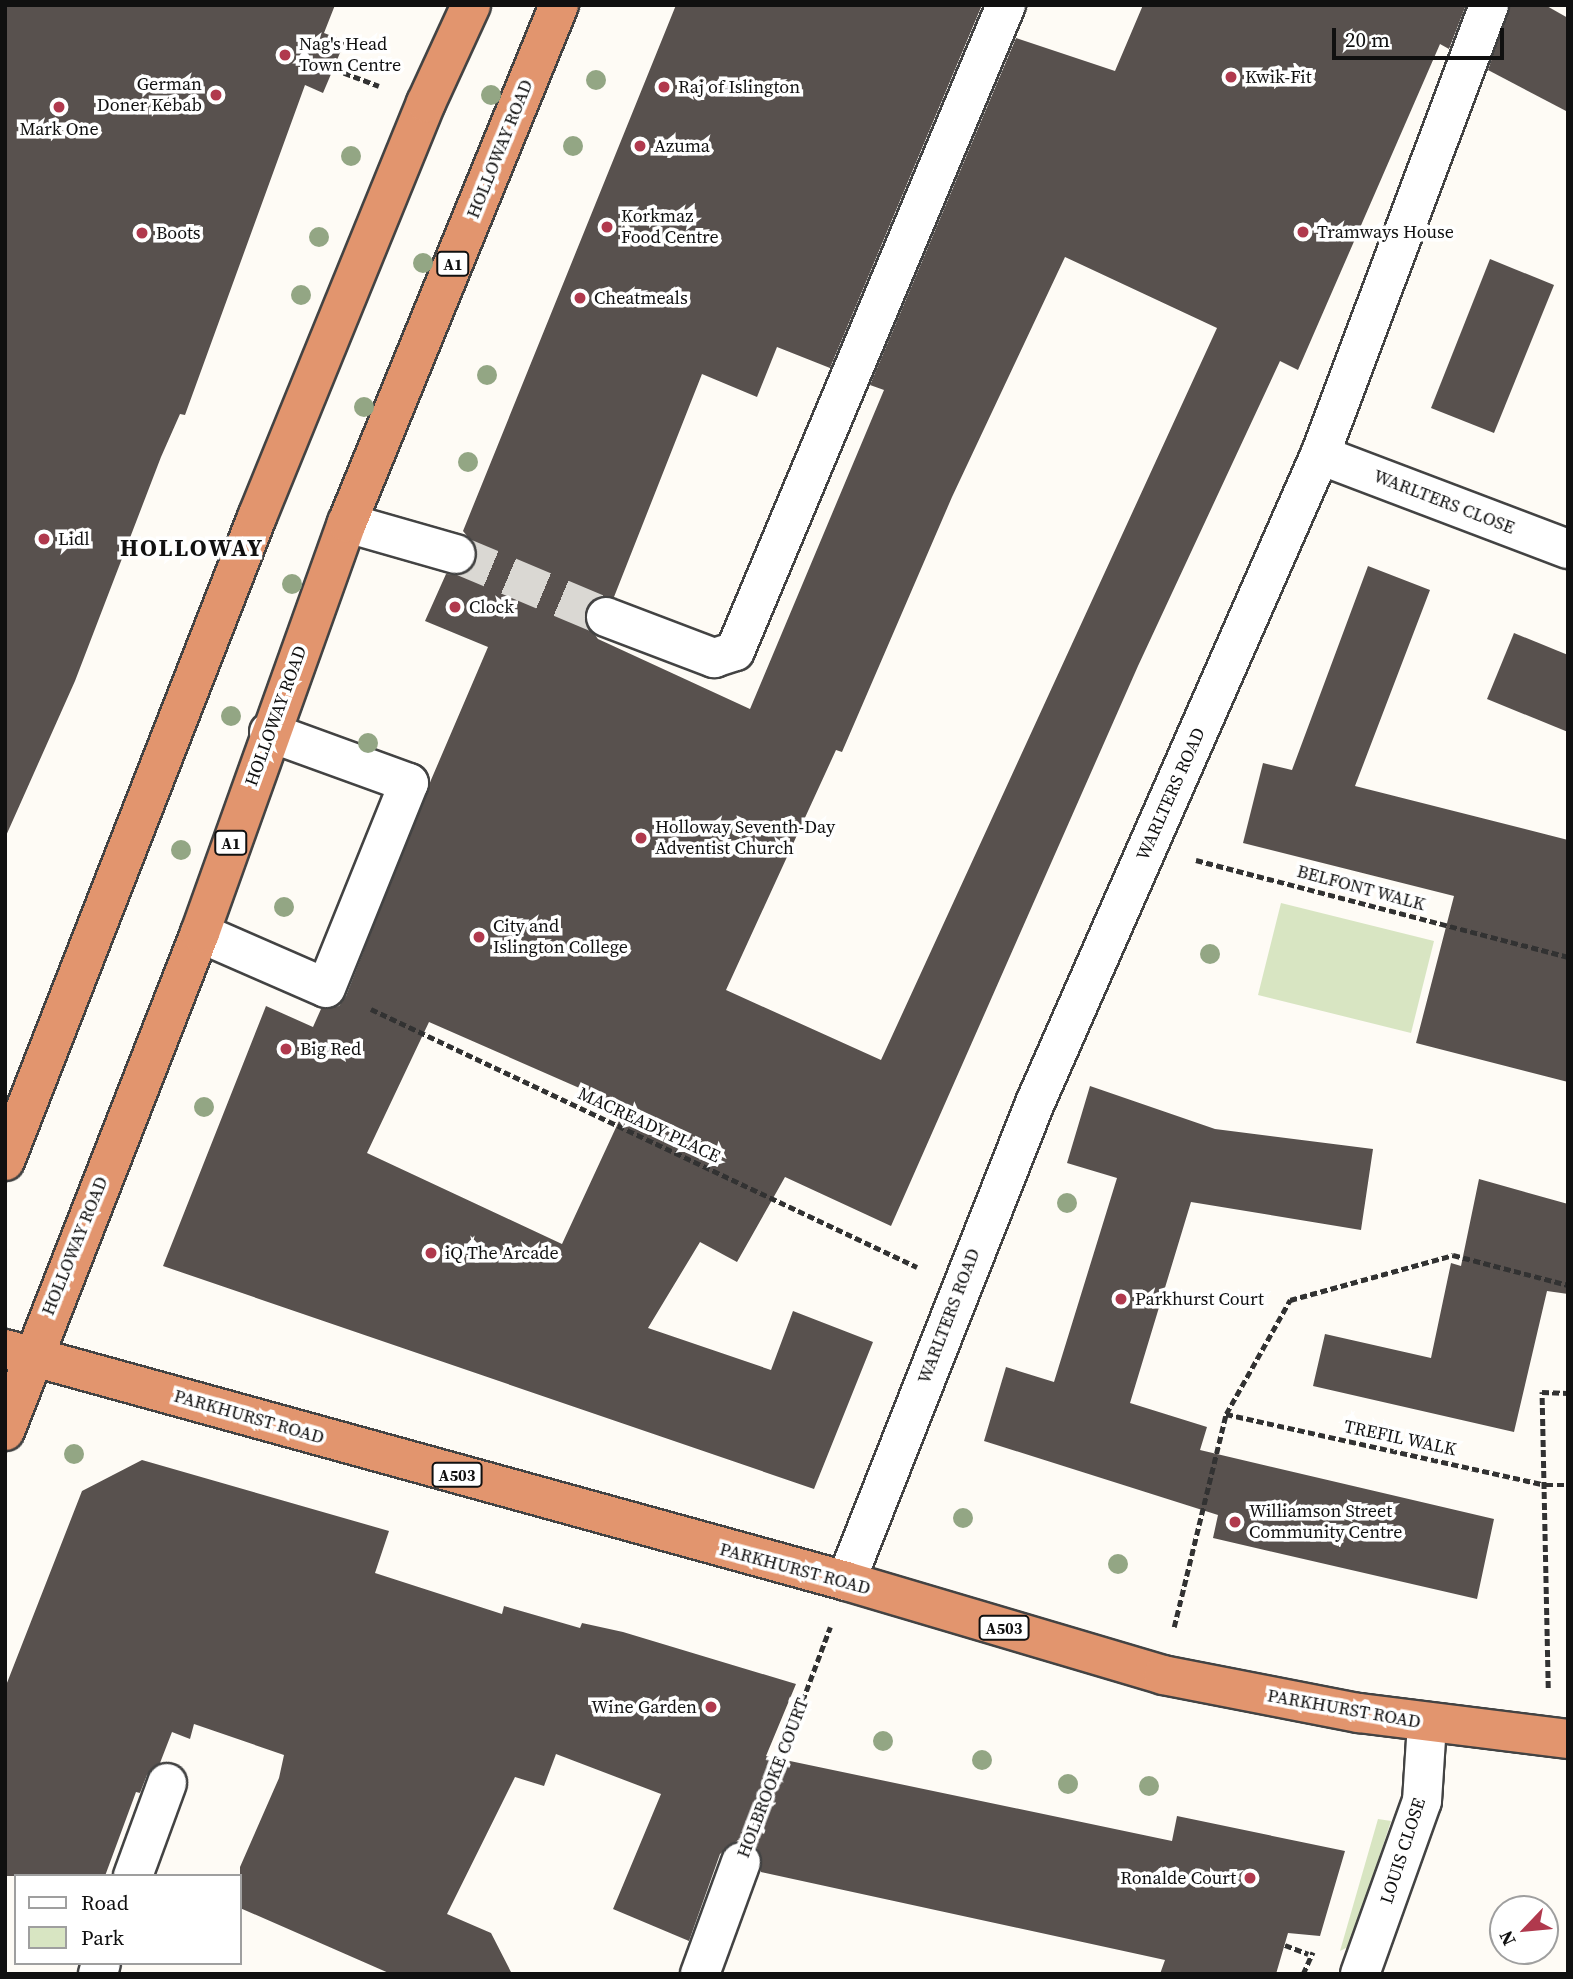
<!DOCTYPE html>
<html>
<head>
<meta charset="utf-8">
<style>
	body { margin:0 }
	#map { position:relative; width:1573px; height:1979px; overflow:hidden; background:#fefbf5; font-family:"Source Serif 4",serif }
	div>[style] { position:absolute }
	.green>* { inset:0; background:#d8e5c2 }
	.building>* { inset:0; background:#58514e }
	.minor-tunnel>* { height:38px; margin-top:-19px; transform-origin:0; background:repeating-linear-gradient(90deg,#dad8d3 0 38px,transparent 0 57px) }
	.path>* { height:4.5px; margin-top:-2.25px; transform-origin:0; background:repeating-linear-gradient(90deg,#323232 0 7px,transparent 0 10.5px) }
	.roads { filter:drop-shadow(2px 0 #434343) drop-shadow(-2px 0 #434343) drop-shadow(0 2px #434343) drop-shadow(0 -2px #434343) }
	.minor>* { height:38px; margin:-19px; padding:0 19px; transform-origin:19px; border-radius:19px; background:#fff }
	.highway>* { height:38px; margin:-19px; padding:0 19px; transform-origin:19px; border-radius:19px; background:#e2956e }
	.trees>* { width:20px; height:20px; margin:-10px; border-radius:50%; background:#93a684 }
	.dots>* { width:19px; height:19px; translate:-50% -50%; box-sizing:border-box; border:4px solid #fff; border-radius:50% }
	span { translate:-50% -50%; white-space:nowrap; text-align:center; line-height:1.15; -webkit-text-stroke:7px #fff; paint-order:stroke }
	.shield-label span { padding:2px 5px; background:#fff; border:2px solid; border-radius:5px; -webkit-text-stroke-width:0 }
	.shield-label { font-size:16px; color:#101010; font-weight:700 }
	.poi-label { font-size:18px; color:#101010 }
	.left { translate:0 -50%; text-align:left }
	.right { translate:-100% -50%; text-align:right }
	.street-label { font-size:18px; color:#101010 }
	.district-label { font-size:24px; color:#101010; font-weight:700; letter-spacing:2px }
	.frame { position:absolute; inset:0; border:7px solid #101010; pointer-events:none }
	.legend { position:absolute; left:14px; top:1874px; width:228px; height:91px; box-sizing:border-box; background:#fff; border:2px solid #9f9f9f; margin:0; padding:9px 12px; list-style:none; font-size:21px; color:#101010 }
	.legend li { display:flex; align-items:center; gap:14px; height:35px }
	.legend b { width:35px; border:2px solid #9f9f9f }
	.north { position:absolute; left:1489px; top:1895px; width:70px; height:70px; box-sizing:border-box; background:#fff; border:2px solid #9f9f9f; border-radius:50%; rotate:244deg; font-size:19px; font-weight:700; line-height:28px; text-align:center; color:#101010 }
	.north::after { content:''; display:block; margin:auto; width:24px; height:32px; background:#b0394d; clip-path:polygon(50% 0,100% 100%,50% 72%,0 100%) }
	.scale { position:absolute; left:1332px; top:28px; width:172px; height:32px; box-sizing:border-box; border:4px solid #101010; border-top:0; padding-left:9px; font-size:21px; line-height:24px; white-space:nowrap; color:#101010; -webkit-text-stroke:5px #fff; paint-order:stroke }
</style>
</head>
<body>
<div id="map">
	<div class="green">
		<div style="clip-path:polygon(1281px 903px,1434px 941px,1411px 1033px,1258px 995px)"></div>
		<div style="clip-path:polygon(1378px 1819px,1391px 1821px,1350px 1946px,1340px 1951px)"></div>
	</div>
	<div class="building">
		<div style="clip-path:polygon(5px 5px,335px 5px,324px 33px,345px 41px,323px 93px,305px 85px,185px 415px,180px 414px,161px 457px,75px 681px,5px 838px)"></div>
		<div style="clip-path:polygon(evenodd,676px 5px,982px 5px,830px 368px,777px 347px,757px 397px,702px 374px,614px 597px,593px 600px,585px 610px,585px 621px,598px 639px,750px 709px,884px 390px,870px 385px,1016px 38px,1115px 71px,1143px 5px,1466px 5px,1449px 49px,1440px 44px,1298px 370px,1280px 361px,1138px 666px,891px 1226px,785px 1177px,737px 1262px,700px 1242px,648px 1328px,771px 1370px,793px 1311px,873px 1342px,814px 1489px,163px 1266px,266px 1006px,313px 1027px,321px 1009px,339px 1006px,346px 996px,431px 780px,488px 647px,425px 621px,446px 574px,462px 575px,477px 561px,477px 548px,463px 531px,676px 5px,1065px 257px,1217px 328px,881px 1060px,726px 990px,836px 750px,842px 752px,952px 497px,1065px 257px,676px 5px,429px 1022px,625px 1108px,562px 1244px,367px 1153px,429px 1022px)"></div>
		<div style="clip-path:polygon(1510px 5px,1545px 5px,1568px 18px,1568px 112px,1488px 70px)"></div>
		<div style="clip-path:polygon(1490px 259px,1554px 285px,1494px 433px,1431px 408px)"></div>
		<div style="clip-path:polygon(1368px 566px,1430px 590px,1355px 786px,1568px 840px,1568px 1082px,1416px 1043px,1454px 896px,1243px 843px,1263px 763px,1292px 770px)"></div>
		<div style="clip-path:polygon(1514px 633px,1568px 655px,1568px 732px,1487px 699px)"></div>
		<div style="clip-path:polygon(1090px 1086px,1215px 1129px,1373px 1149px,1361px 1230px,1191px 1202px,1130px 1403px,1207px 1427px,1200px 1450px,1494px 1519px,1477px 1599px,1213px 1538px,1218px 1515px,984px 1441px,1006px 1367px,1054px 1382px,1117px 1178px,1067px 1163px)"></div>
		<div style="clip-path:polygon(1479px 1179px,1568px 1204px,1568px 1294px,1547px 1291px,1514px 1432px,1313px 1386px,1325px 1334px,1431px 1358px,1451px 1263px,1461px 1266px)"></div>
		<div style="clip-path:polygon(142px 1460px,389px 1531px,375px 1573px,502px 1614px,504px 1606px,580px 1628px,582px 1623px,623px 1632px,796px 1684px,766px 1756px,1172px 1841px,1177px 1816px,1345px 1851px,1320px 1936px,1288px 1933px,1276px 1974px,1160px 1974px,1165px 1960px,761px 1872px,758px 1849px,738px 1840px,720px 1854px,689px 1941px,613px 1909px,661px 1794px,556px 1754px,544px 1786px,515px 1777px,447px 1914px,491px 1933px,512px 1974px,391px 1974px,240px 1908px,240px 1867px,279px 1778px,284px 1755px,194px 1724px,190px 1739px,172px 1732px,160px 1763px,147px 1775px,140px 1793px,136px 1792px,105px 1876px,5px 1876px,5px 1688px,82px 1491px)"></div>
	</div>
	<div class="minor-tunnel">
		<div style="left:456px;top:554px;width:163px;rotate:22.8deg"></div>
	</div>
	<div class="path">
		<div style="left:334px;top:69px;width:48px;rotate:20.7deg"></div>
		<div style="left:1196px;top:860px;width:384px;rotate:14.6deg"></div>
		<div style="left:371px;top:1009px;width:604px;rotate:25.29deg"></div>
		<div style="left:1226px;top:1414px;width:328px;rotate:12.5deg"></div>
		<div style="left:1546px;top:1485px;width:22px"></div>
		<div style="left:1174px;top:1627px;width:219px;rotate:-76.3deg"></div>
		<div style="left:1226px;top:1414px;width:131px;rotate:-60.7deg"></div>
		<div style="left:1290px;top:1300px;width:169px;rotate:-15.4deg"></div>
		<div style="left:1453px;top:1255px;width:119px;rotate:14.6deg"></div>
		<div style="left:1548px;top:1688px;width:296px;rotate:-91.2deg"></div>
		<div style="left:1542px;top:1392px;width:26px;rotate:2deg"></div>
		<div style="left:758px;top:1819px;width:205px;rotate:-69.4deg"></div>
		<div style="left:1285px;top:1945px;width:25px;rotate:21deg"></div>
		<div style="left:1303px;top:1974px;width:24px;rotate:-66deg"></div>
	</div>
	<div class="roads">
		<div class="minor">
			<div style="left:1320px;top:455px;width:265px;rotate:20.8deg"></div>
			<div style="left:347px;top:523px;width:113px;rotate:15.9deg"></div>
			<div style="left:606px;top:617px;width:116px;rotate:20.8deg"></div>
			<div style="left:714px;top:658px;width:22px;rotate:-18deg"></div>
			<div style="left:735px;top:651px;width:701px;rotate:-67.24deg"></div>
			<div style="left:200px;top:933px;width:137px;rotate:23.6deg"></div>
			<div style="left:326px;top:988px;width:221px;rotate:-68deg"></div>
			<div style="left:409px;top:783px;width:149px;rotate:-160deg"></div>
			<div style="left:846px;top:1581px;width:514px;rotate:-68.43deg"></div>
			<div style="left:1035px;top:1103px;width:708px;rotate:-66.26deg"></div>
			<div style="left:1320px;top:455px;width:481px;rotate:-69.4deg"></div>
			<div style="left:133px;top:1876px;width:99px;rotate:-69.9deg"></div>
			<div style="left:98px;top:1974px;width:11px;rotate:-75deg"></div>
			<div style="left:700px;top:1974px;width:119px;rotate:-69.9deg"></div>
			<div style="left:1360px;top:1974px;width:184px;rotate:-70.3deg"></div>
			<div style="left:1422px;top:1801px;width:78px;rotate:-86.3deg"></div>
		</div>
		<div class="highway">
			<div style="left:5px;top:1161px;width:692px;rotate:-68.63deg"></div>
			<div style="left:257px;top:517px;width:447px;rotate:-67.8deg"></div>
			<div style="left:426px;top:103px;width:108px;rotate:-65.3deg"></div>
			<div style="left:5px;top:1349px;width:872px;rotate:15.42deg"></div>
			<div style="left:846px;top:1581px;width:331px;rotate:16.5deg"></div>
			<div style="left:1163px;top:1675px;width:200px;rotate:11deg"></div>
			<div style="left:1359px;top:1713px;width:211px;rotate:7.1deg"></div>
			<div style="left:5px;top:1431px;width:535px;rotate:-68.62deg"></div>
			<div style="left:200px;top:933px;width:436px;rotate:-70.3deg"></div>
			<div style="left:347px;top:523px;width:560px;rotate:-67.74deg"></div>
		</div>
	</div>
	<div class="trees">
		<div style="left:596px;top:80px"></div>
		<div style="left:491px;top:95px"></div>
		<div style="left:573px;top:146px"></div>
		<div style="left:351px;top:156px"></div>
		<div style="left:319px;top:237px"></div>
		<div style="left:423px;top:263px"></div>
		<div style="left:301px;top:295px"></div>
		<div style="left:487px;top:375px"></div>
		<div style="left:364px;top:407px"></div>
		<div style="left:468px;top:462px"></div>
		<div style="left:292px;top:584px"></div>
		<div style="left:231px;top:716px"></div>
		<div style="left:368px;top:743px"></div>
		<div style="left:181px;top:850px"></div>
		<div style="left:284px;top:907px"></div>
		<div style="left:1210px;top:954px"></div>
		<div style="left:204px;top:1107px"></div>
		<div style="left:1067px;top:1203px"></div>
		<div style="left:74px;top:1454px"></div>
		<div style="left:963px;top:1518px"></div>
		<div style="left:1118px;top:1564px"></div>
		<div style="left:883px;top:1741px"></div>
		<div style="left:982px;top:1760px"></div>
		<div style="left:1068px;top:1784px"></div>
		<div style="left:1149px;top:1786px"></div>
	</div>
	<div class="dots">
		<div style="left:285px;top:55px;background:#b0394d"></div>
		<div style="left:1231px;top:77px;background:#b0394d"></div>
		<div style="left:664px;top:87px;background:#b0394d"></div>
		<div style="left:216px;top:95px;background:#b0394d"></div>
		<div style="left:59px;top:107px;background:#b0394d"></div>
		<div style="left:640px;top:146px;background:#b0394d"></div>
		<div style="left:607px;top:227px;background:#b0394d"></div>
		<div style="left:1303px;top:232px;background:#b0394d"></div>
		<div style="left:142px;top:233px;background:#b0394d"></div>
		<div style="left:580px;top:298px;background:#b0394d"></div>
		<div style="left:44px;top:539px;background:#b0394d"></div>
		<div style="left:455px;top:607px;background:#b0394d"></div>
		<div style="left:641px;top:838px;background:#b0394d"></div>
		<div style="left:479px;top:937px;background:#b0394d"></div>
		<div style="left:286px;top:1049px;background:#b0394d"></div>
		<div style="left:431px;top:1253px;background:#b0394d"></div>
		<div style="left:1121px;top:1299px;background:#b0394d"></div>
		<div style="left:1235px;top:1522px;background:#b0394d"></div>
		<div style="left:711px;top:1707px;background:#b0394d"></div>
		<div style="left:1250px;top:1878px;background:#b0394d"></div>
	</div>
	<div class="shield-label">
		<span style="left:453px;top:264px">A1</span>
		<span style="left:231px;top:843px">A1</span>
		<span style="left:457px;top:1475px">A503</span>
		<span style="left:1004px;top:1628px">A503</span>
	</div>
	<div class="poi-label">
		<span class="left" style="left:299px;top:55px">Nag's Head<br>Town Centre</span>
		<span class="left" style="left:1245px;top:77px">Kwik-Fit</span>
		<span class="right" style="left:202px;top:95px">German<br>Doner Kebab</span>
		<span class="left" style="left:678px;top:87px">Raj of Islington</span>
		<span style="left:59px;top:129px">Mark One</span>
		<span class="left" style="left:654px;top:146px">Azuma</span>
		<span class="left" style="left:621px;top:227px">Korkmaz<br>Food Centre</span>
		<span class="left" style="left:1317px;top:232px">Tramways House</span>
		<span class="left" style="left:156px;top:233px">Boots</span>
		<span class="left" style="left:594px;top:298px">Cheatmeals</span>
		<span class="left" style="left:58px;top:539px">Lidl</span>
		<span class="left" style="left:469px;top:607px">Clock</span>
		<span class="left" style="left:655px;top:838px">Holloway Seventh-Day<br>Adventist Church</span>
		<span class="left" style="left:493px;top:937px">City and<br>Islington College</span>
		<span class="left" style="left:300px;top:1049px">Big Red</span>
		<span class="left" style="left:445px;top:1253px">iQ The Arcade</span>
		<span class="left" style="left:1135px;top:1299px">Parkhurst Court</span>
		<span class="left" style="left:1249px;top:1522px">Williamson Street<br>Community Centre</span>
		<span class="right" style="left:697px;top:1707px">Wine Garden</span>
		<span class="right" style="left:1236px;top:1878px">Ronalde Court</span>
	</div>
	<div class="street-label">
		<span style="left:500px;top:149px;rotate:-68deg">HOLLOWAY ROAD</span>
		<span style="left:1444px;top:502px;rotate:21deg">WARLTERS CLOSE</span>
		<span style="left:276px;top:716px;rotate:-70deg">HOLLOWAY ROAD</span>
		<span style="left:1171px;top:794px;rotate:-66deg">WARLTERS ROAD</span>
		<span style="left:1361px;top:888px;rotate:15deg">BELFONT WALK</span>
		<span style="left:649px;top:1125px;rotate:25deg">MACREADY PLACE</span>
		<span style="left:75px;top:1246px;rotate:-68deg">HOLLOWAY ROAD</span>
		<span style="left:949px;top:1316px;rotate:-69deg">WARLTERS ROAD</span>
		<span style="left:249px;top:1417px;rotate:16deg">PARKHURST ROAD</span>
		<span style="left:1400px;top:1438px;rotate:12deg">TREFIL WALK</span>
		<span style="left:795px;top:1569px;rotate:15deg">PARKHURST ROAD</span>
		<span style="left:1344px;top:1709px;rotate:10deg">PARKHURST ROAD</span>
		<span style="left:773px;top:1778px;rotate:-69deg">HOLBROOKE COURT</span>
		<span style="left:1403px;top:1851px;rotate:-72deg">LOUIS CLOSE</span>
	</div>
	<div class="district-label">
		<span style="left:192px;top:548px">HOLLOWAY</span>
	</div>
	<div class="frame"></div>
	<ul class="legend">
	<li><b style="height:9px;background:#fff"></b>Road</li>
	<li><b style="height:19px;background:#d8e5c2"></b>Park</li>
	</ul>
	<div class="north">N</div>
	<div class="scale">20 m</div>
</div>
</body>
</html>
